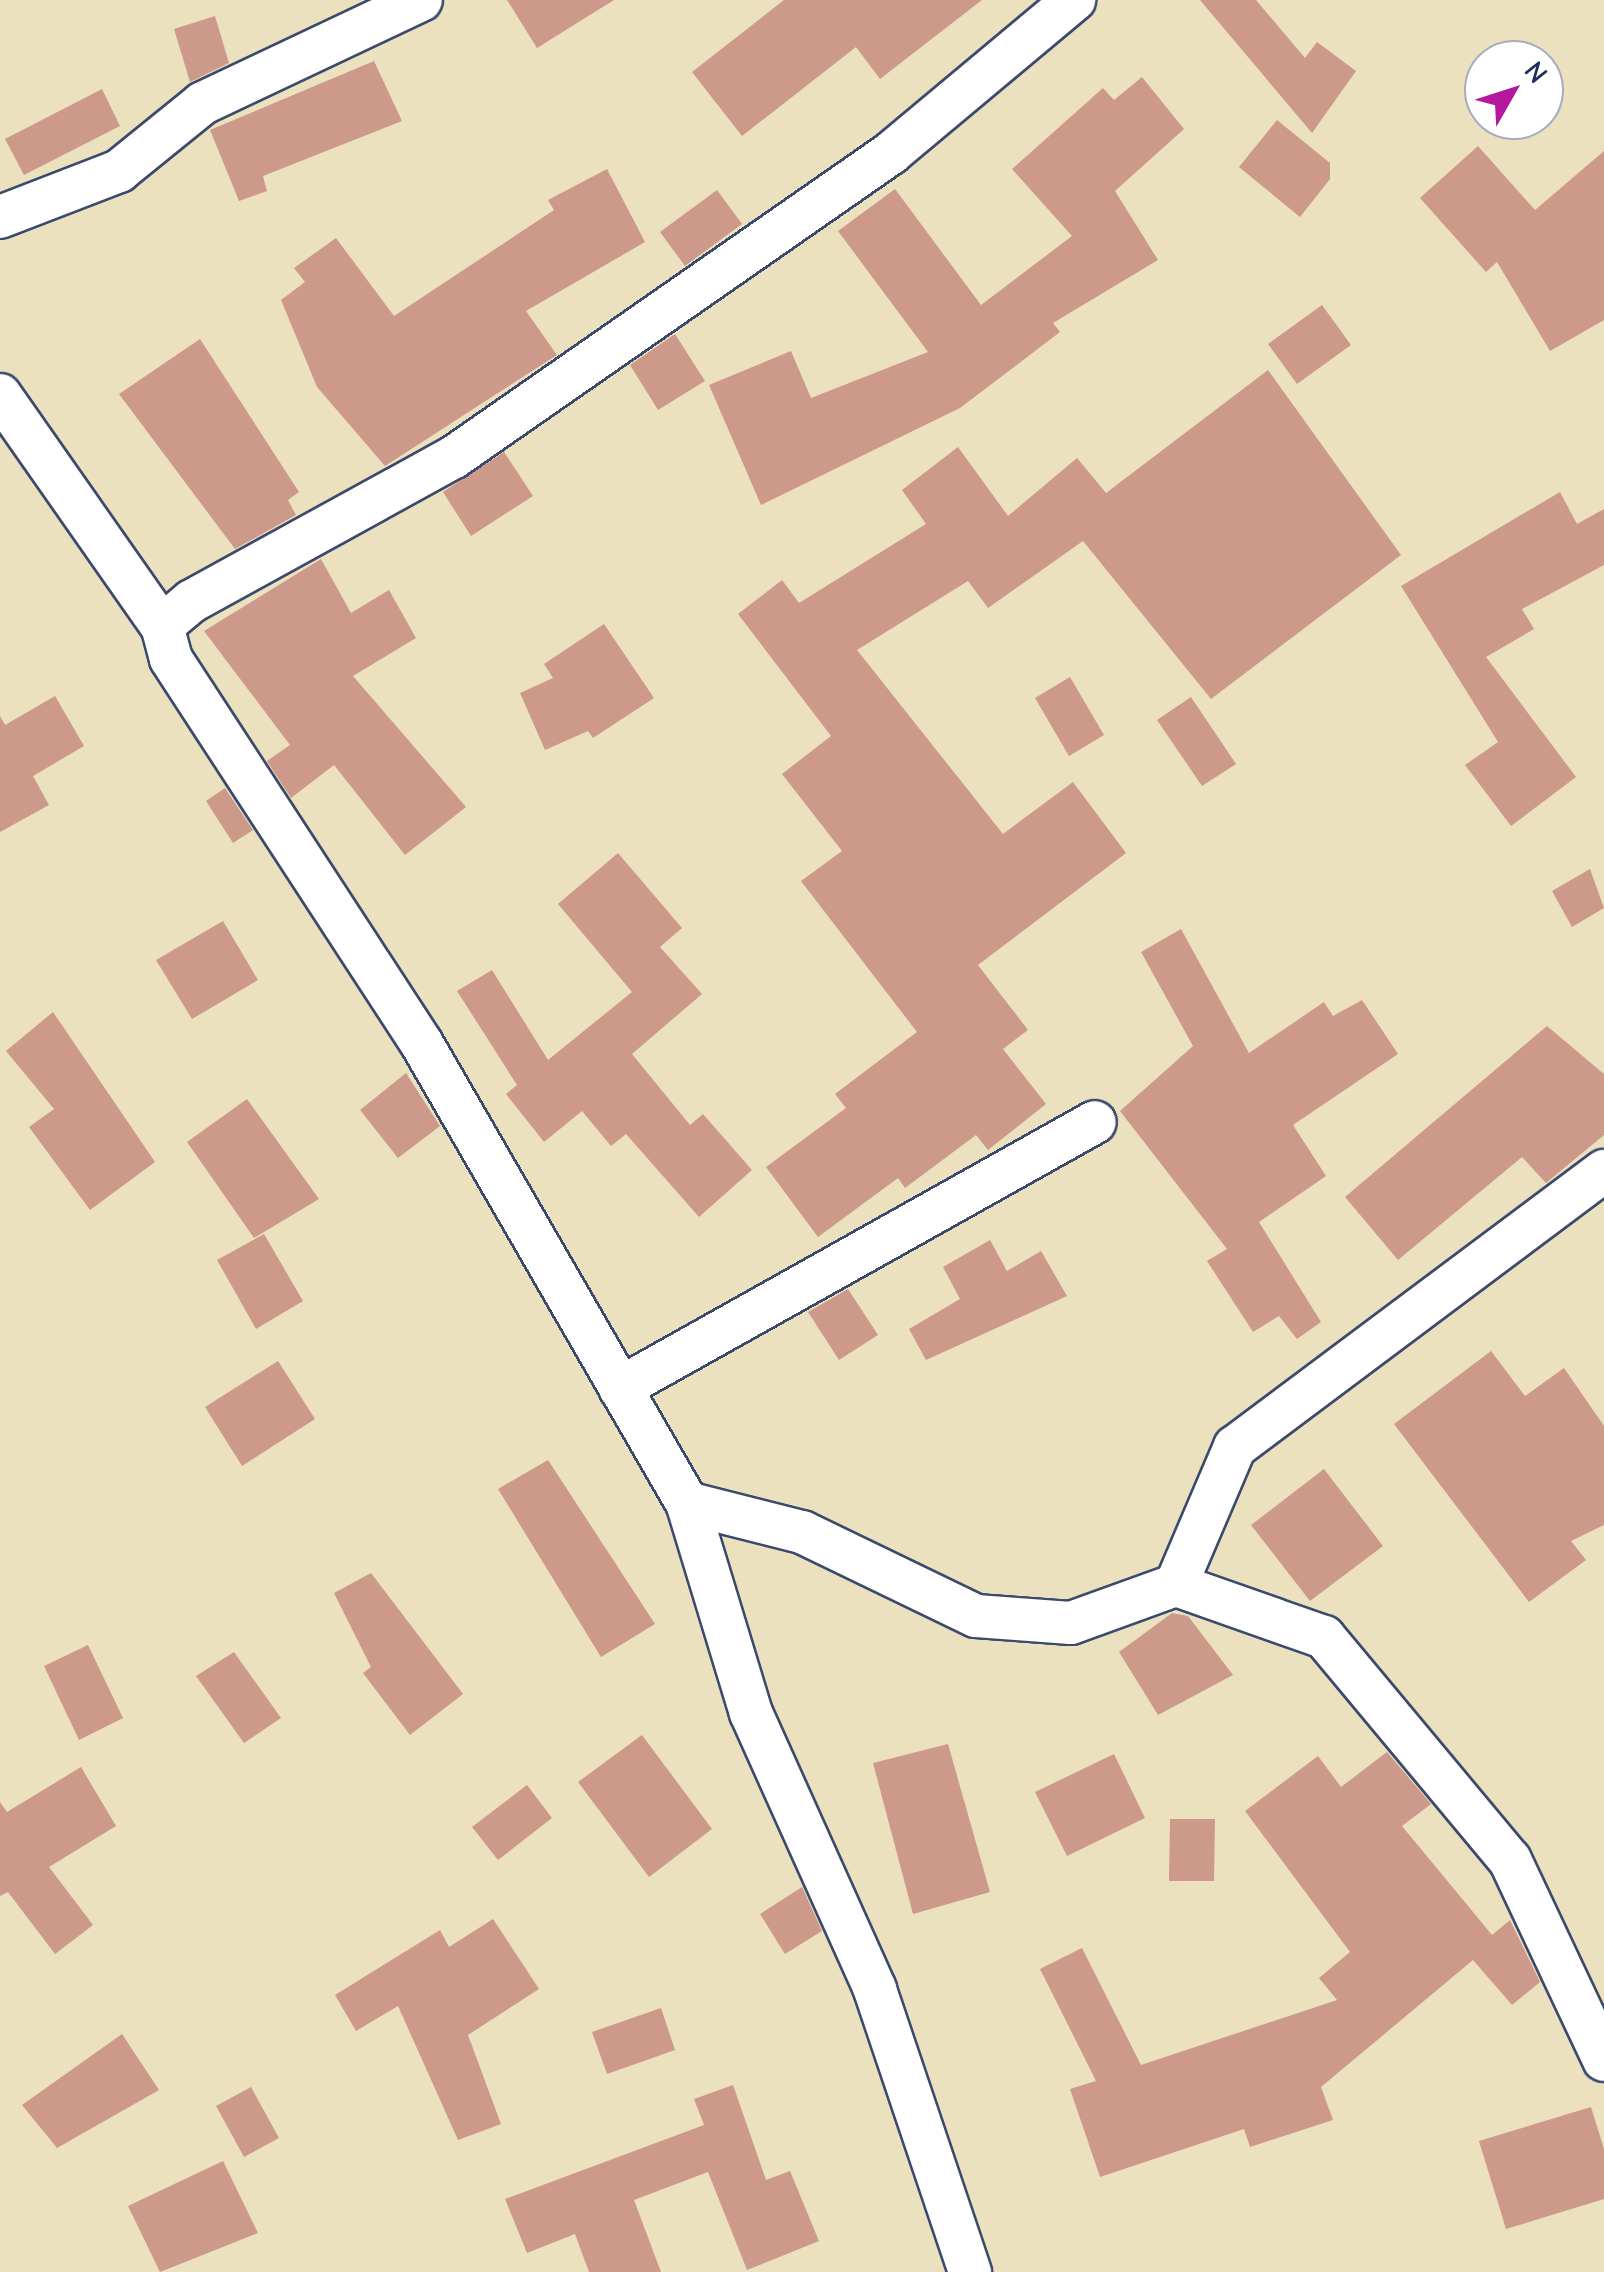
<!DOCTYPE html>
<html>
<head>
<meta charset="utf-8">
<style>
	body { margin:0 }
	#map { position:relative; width:1604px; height:2272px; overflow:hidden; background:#ece1be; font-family:"Comic Neue",sans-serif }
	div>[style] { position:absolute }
	.building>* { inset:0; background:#cc998b }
	.roads { filter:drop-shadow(2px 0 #3a4a6c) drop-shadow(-2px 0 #3a4a6c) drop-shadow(0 2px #3a4a6c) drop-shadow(0 -2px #3a4a6c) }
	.street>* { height:42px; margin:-21px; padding:0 21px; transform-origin:21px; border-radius:21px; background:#fff }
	span { translate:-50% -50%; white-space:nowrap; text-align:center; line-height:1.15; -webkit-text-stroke:9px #fff; paint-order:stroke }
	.north { position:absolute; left:1464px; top:40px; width:100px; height:100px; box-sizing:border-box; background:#fff; border:2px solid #a4acbf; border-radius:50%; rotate:51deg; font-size:28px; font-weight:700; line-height:40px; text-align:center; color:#1b2f5e }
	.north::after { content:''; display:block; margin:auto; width:35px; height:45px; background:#b5179e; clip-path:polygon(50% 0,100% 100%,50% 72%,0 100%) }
</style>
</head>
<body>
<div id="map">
	<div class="building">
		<div style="clip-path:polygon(507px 0,614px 0,537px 48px)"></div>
		<div style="clip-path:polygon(784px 0,982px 0,880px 79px,856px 47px,742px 136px,692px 72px)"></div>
		<div style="clip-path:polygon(1200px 0,1256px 0,1305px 58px,1317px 42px,1356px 71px,1312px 133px)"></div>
		<div style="clip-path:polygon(215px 16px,229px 63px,190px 82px,174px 29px)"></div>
		<div style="clip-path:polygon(374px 61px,402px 121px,263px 176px,267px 191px,239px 201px,210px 130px)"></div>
		<div style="clip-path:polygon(1142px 77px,1184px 129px,1115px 191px,1158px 260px,1053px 323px,1060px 332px,960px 408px,761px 505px,709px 385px,791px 351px,811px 398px,928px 352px,838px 231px,895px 189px,981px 305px,1072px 236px,1012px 169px,1103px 88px,1114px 100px)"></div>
		<div style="clip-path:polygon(102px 89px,120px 126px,24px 175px,5px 139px)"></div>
		<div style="clip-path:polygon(1277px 120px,1330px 163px,1330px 179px,1300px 217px,1239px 167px)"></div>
		<div style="clip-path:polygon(1478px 146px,1535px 210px,1604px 151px,1604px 320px,1550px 351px,1497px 262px,1486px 272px,1420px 198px)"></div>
		<div style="clip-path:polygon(607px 169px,645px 242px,526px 311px,557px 355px,385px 466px,317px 387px,281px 300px,305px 282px,294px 268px,336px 238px,394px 316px,554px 210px,548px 200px)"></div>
		<div style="clip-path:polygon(717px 190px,742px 224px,685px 266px,660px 232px)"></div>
		<div style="clip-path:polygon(1322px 305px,1351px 345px,1297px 384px,1268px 344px)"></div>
		<div style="clip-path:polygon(675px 334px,705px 381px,658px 410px,630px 365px)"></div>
		<div style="clip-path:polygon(200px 339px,299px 492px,288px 500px,296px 515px,235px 549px,119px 394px)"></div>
		<div style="clip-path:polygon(1268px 370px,1401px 555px,1211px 699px,1083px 541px,988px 608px,968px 581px,857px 650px,1003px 834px,1073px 782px,1126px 853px,978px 965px,1028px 1030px,1003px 1049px,1046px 1104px,988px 1150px,976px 1135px,905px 1188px,898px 1178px,818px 1237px,766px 1167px,846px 1108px,835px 1094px,917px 1032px,801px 881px,842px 851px,782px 774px,831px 736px,738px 614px,782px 580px,799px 603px,926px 524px,902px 490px,958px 447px,1008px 516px,1077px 458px,1106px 493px)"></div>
		<div style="clip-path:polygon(504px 452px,533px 496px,471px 536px,443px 492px)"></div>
		<div style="clip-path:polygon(1560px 492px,1577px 524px,1604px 509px,1604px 565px,1522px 609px,1534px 629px,1486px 657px,1576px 777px,1511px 826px,1465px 765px,1498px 742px,1401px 586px)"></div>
		<div style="clip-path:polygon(321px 559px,351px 613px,389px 590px,416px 638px,353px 676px,466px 807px,405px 855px,334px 765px,291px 798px,267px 761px,290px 745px,204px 631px)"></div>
		<div style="clip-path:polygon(604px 624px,654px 698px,593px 738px,588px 731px,545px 750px,520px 693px,553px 678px,544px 664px)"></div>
		<div style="clip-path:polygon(1070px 677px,1104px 735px,1069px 756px,1035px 698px)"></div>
		<div style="clip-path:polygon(55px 696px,84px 746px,33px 776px,49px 805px,0 832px,0 716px,5px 725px)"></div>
		<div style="clip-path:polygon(1191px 697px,1236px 764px,1202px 786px,1157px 720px)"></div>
		<div style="clip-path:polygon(225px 788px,253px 830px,233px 843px,206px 801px)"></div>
		<div style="clip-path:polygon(618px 853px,682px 928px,660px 947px,702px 994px,632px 1054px,690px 1125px,703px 1114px,752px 1170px,699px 1217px,626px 1134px,611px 1146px,582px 1111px,544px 1142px,506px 1094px,517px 1085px,457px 991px,492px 970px,548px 1060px,632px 992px,558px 904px)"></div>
		<div style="clip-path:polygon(1590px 869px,1604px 908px,1572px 927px,1552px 891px)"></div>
		<div style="clip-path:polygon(223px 921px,258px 980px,192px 1019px,156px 960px)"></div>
		<div style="clip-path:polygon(1181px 929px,1249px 1053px,1324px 1002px,1333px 1016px,1362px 1000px,1398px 1054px,1293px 1125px,1326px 1176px,1259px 1222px,1321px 1322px,1297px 1339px,1279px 1316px,1253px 1332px,1207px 1261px,1227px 1249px,1120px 1111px,1193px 1046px,1141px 952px)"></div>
		<div style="clip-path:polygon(53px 1012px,155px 1162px,90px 1210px,29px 1127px,54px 1109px,6px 1051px)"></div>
		<div style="clip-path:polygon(1547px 1026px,1604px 1074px,1604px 1135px,1546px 1183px,1522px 1157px,1398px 1260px,1345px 1197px)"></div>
		<div style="clip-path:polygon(406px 1073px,440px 1126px,398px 1158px,360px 1110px)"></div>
		<div style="clip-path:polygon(247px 1099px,319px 1199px,254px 1238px,187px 1142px)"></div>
		<div style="clip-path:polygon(264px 1234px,303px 1301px,256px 1329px,217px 1260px)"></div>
		<div style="clip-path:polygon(990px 1240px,1007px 1271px,1041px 1251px,1067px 1296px,926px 1360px,909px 1329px,960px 1299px,943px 1267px)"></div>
		<div style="clip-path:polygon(848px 1289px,878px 1335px,839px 1360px,808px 1312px)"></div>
		<div style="clip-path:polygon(1491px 1351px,1525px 1396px,1564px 1368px,1604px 1426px,1604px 1525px,1571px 1541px,1586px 1560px,1529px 1602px,1394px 1424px)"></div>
		<div style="clip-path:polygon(278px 1361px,315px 1419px,242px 1466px,205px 1407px)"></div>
		<div style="clip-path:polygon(548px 1460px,655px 1624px,601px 1657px,498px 1489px)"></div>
		<div style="clip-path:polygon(1324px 1469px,1383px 1546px,1310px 1601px,1251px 1525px)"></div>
		<div style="clip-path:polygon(371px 1573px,463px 1694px,410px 1735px,363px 1673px,371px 1667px,334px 1593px)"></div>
		<div style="clip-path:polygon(1172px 1613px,1188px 1616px,1233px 1675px,1158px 1715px,1119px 1652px)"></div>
		<div style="clip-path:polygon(88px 1645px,123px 1718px,79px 1740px,44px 1666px)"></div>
		<div style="clip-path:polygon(234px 1652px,281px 1718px,244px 1743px,196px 1676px)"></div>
		<div style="clip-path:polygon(642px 1735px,712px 1829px,649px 1877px,578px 1782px)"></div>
		<div style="clip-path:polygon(948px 1744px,990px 1892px,913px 1914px,873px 1763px)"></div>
		<div style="clip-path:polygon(1387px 1752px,1431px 1804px,1402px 1826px,1492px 1935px,1510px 1920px,1540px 1982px,1512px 2005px,1473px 1960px,1321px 2087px,1333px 2120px,1250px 2147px,1244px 2129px,1100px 2177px,1070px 2089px,1096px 2081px,1040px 1969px,1082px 1948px,1141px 2065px,1337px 2000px,1319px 1978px,1350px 1952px,1245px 1811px,1318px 1756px,1341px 1787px)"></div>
		<div style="clip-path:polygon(1114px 1754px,1145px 1818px,1067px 1856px,1035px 1792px)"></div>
		<div style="clip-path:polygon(81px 1767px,116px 1826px,49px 1867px,93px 1925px,55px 1954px,8px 1892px,0 1896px,0 1802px,7px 1812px)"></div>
		<div style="clip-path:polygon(527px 1785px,552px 1818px,498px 1860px,472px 1827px)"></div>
		<div style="clip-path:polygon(1170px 1819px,1215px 1819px,1214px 1881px,1169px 1881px)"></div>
		<div style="clip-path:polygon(802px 1887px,822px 1931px,785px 1954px,760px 1914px)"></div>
		<div style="clip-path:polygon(493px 1919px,539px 1989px,468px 2035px,501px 2124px,458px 2140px,398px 2006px,356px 2031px,335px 1995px,440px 1930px,449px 1947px)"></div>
		<div style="clip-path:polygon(661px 2008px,675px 2050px,607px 2074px,592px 2032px)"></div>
		<div style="clip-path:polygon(122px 2034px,159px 2090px,57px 2148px,22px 2105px)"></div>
		<div style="clip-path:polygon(733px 2085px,766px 2180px,790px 2171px,819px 2241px,747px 2270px,708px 2172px,634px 2200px,661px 2272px,589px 2272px,575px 2234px,527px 2253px,505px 2199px,704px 2125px,694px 2099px)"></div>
		<div style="clip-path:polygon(251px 2087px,279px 2138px,244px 2157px,216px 2106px)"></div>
		<div style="clip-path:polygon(1591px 2107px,1604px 2149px,1604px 2199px,1506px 2229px,1479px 2141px)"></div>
		<div style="clip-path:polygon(223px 2161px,258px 2233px,160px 2272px,128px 2206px)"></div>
	</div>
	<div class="roads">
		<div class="street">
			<div style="left:0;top:217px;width:128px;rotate:-21.1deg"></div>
			<div style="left:119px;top:171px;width:108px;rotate:-39deg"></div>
			<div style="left:203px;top:103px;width:241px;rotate:-25.3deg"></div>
			<div style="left:0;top:395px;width:282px;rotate:55deg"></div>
			<div style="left:620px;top:1388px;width:544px;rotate:-29.25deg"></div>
			<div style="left:687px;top:1503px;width:119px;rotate:14.2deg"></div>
			<div style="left:802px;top:1532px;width:193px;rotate:25.8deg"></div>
			<div style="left:976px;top:1616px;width:95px;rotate:4.2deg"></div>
			<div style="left:1071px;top:1623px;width:112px;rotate:-19.9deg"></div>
			<div style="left:1176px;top:1585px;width:157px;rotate:19.4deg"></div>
			<div style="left:1324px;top:1637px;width:290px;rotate:50.2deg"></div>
			<div style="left:1510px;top:1860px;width:221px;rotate:64.8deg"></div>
			<div style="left:1176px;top:1585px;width:150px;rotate:-66.9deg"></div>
			<div style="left:1235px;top:1447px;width:461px;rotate:-36.8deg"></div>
			<div style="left:970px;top:2272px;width:299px;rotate:-108.6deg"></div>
			<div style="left:875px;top:1989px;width:303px;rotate:-114.2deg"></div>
			<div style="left:751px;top:1713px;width:220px;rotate:-106.9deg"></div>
			<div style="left:687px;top:1503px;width:530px;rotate:-120deg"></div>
			<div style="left:422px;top:1044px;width:460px;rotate:-123.1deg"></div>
			<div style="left:171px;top:659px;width:34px;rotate:-105deg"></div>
			<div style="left:162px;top:626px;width:39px;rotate:-40deg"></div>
			<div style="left:192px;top:601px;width:299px;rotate:-28.8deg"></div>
			<div style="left:454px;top:457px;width:532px;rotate:-34.82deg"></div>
			<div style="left:891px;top:153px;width:239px;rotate:-39.9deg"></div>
		</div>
	</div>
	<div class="north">N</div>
</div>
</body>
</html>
